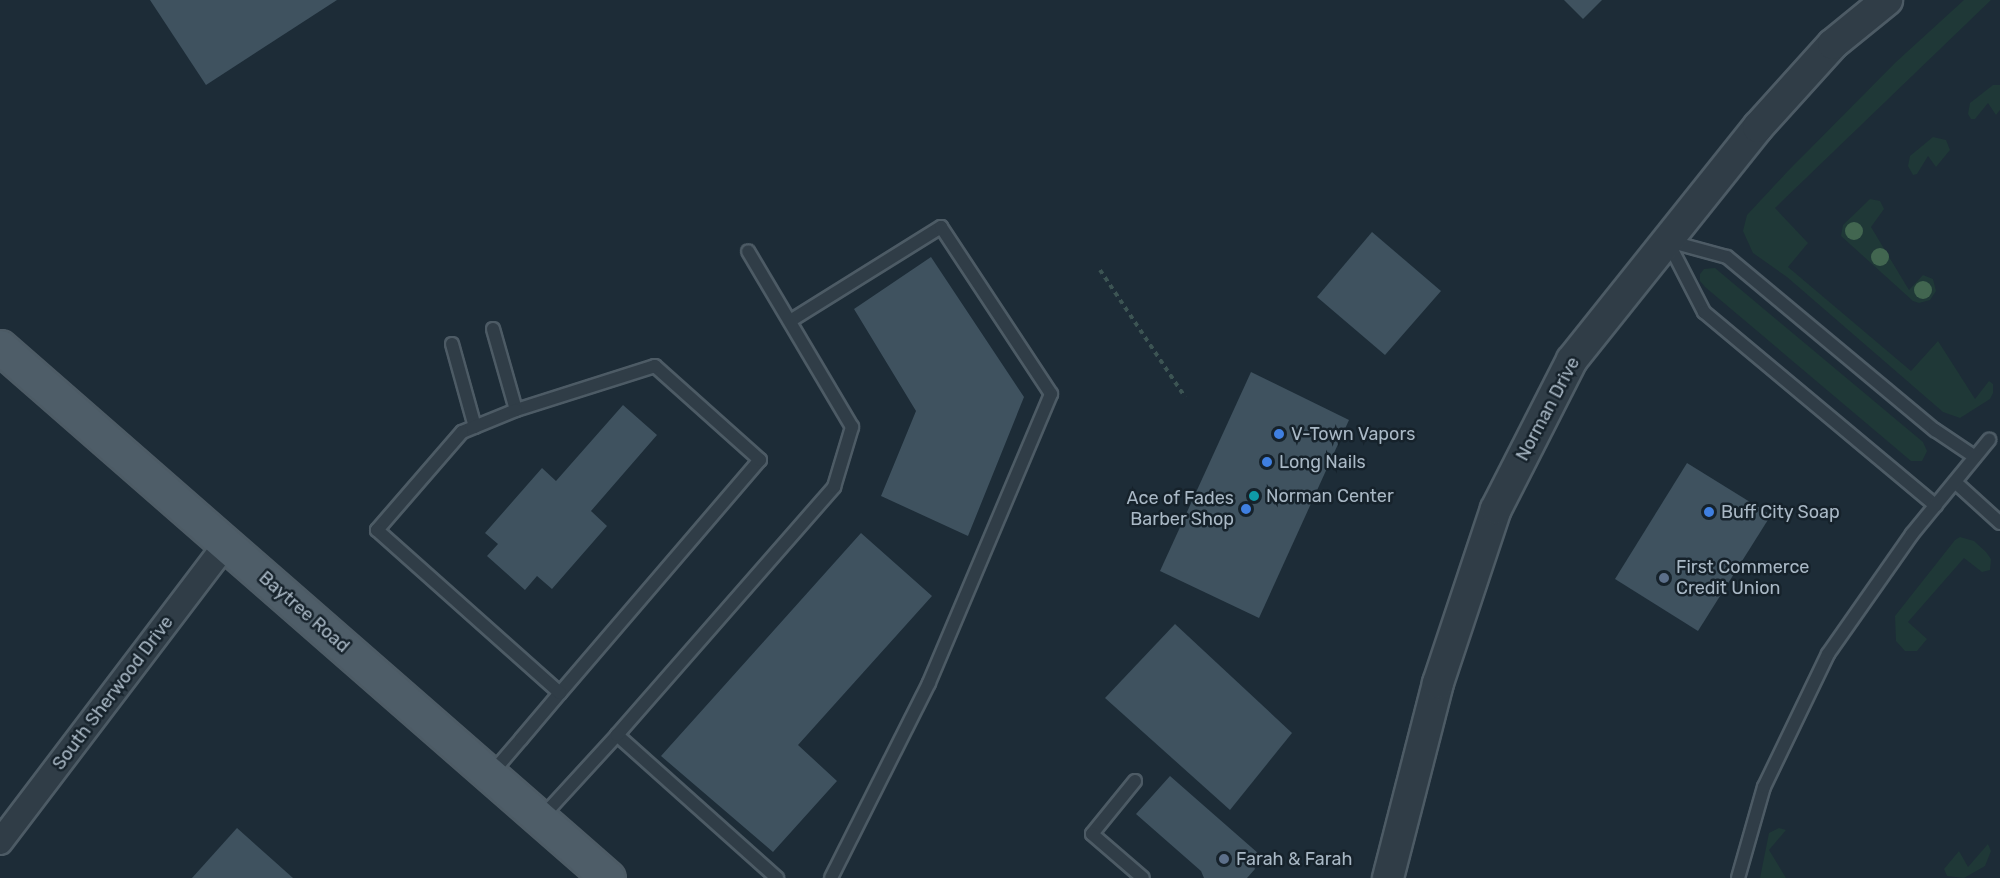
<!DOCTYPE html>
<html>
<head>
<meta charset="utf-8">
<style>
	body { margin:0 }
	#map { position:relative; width:2000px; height:878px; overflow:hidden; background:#1d2c37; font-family:Rubik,sans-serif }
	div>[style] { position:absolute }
	.green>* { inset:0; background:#1f3837 }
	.building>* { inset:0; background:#3f525f }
	.path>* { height:4px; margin-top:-2px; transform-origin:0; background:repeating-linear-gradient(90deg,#3c5453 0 4.5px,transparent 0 9px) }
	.roads { filter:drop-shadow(2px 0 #4d5b65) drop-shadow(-2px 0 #4d5b65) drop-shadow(0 2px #4d5b65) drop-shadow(0 -2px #4d5b65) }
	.service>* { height:12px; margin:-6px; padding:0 6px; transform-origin:6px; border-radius:6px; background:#303d47 }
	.minor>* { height:24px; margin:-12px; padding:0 12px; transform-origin:12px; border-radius:12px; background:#303d47 }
	.tertiary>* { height:30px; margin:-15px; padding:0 15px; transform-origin:15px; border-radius:15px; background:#303d47 }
	.primary>* { height:33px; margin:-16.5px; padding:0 16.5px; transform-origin:16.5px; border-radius:16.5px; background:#4e5d68 }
	.trees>* { width:18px; height:18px; margin:-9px; border-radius:50%; background:#426650 }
	.dots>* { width:16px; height:16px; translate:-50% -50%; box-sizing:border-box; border:3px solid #16222b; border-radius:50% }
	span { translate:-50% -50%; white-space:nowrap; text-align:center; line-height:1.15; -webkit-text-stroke:5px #16222b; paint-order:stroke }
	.street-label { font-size:18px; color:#a9b8c5 }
	.poi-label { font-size:18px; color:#a9b8c5 }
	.left { translate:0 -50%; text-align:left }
	.right { translate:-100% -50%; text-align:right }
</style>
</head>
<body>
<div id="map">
	<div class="green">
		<div style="clip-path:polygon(1964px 0,1991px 0,1775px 208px,1808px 243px,1788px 267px,1911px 371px,1938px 341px,1975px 399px,1989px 381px,1993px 384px,1993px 393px,1990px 399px,1960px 418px,1943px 412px,1787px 277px,1753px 253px,1743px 231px,1747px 215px,1787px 172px,1896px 62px)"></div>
		<div style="clip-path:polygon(1993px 85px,2000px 85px,2000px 110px,1996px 115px,1988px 103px,1975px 119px,1971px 119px,1968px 114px,1970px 103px)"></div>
		<div style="clip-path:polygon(1933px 137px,1946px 140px,1950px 150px,1936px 167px,1928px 156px,1917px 174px,1913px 175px,1908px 166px,1910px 156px)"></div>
		<div style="clip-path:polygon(1870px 199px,1880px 201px,1884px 209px,1871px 227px,1909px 290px,1923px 275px,1933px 279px,1936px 291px,1930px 300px,1919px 303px,1913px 301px,1841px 236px,1843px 225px)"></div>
		<div style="clip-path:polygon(1715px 268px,1923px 442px,1927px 451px,1922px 461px,1911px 461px,1705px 287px,1700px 281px,1700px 274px,1704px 269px)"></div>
		<div style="clip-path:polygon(1960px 537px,1974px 541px,1986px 552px,1991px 559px,1990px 570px,1982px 572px,1964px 558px,1908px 622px,1927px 639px,1917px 651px,1905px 651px,1896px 641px,1895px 616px,1955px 540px)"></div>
		<div style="clip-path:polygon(1779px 828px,1786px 830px,1769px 850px,1786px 878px,1760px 878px,1769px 833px)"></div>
		<div style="clip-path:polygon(1988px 844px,1991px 851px,1985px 866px,1964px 878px,1947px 876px,1944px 869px,1959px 851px,1968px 867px)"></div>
	</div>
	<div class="building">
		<div style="clip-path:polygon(150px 0,337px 0,206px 85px)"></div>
		<div style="clip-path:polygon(1564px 0,1602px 0,1583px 19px)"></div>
		<div style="clip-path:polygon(1372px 232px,1441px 291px,1385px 355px,1317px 297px)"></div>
		<div style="clip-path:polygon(931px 257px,1024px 397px,968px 536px,881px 496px,916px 411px,854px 309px)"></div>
		<div style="clip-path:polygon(1251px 372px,1349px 420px,1259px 618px,1160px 571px)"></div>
		<div style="clip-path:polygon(623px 405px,657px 435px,591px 511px,607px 526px,552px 589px,537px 576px,525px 590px,487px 556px,498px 544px,485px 533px,542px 468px,556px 481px)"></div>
		<div style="clip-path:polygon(1687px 463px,1771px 515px,1698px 631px,1615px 579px)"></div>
		<div style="clip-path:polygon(861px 533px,932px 596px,798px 745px,837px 781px,773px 852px,661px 756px)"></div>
		<div style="clip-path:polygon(1175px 624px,1292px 733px,1230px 810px,1105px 698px)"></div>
		<div style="clip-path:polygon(1170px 776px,1259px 854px,1252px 861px,1255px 869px,1247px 878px,1204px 878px,1201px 871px,1136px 814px)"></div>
		<div style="clip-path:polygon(237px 828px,293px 878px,192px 878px)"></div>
	</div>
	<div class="path">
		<div style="left:1100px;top:270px;width:153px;rotate:56.2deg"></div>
	</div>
	<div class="roads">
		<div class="service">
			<div style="left:1668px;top:241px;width:61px;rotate:15.2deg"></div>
			<div style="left:1727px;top:257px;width:271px;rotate:39.8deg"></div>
			<div style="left:1935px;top:430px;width:48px;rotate:34deg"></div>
			<div style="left:1668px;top:242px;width:79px;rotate:62.8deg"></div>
			<div style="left:1704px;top:312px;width:302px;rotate:39.9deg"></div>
			<div style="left:790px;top:321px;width:178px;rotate:-31.9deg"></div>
			<div style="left:941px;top:227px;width:200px;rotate:56.6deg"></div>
			<div style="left:1051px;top:394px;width:314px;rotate:112.9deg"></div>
			<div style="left:929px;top:683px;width:218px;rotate:116.7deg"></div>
			<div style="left:493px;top:329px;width:84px;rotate:74.1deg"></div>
			<div style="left:452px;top:344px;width:86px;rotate:74.5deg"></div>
			<div style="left:1955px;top:482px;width:61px;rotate:42.3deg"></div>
			<div style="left:617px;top:735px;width:215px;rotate:41.8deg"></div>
			<div style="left:491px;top:774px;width:46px;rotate:-49.4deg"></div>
			<div style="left:521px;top:739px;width:60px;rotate:-49.7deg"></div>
			<div style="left:560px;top:693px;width:307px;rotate:-49.4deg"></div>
			<div style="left:760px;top:460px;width:141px;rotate:-138.2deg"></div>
			<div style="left:655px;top:366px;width:146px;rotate:162.4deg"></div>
			<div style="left:516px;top:410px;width:58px;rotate:157.8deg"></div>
			<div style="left:462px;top:432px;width:130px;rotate:130.9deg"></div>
			<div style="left:377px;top:530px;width:245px;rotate:41.7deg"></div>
			<div style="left:1135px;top:781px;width:68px;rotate:129.1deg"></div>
			<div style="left:1092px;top:834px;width:67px;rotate:40.8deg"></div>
			<div style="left:541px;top:818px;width:113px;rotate:-47.5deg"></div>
			<div style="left:617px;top:735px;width:330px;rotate:-48.8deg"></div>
			<div style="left:834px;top:487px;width:63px;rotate:-73.3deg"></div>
			<div style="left:852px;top:427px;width:204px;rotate:-120.6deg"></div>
			<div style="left:1738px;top:878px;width:95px;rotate:-74.1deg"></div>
			<div style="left:1764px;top:787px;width:148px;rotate:-64.3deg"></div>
			<div style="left:1828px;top:654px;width:146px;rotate:-55deg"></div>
			<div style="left:1912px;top:534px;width:122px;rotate:-50.7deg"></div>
		</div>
		<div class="minor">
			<div style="left:0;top:842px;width:374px;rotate:-52.8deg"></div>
		</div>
		<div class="tertiary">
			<div style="left:1388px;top:878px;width:201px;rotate:-75.6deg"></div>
			<div style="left:1438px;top:683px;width:183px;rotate:-71.6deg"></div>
			<div style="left:1496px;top:509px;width:167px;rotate:-63deg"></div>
			<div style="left:1572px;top:360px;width:298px;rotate:-51.4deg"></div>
			<div style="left:1758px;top:127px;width:112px;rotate:-47.9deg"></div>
			<div style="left:1833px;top:44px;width:70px;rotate:-39.2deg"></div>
		</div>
		<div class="primary">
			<div style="left:0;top:347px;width:807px;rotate:41.13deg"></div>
		</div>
	</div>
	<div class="trees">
		<div style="left:1854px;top:231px"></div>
		<div style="left:1880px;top:257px"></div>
		<div style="left:1923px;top:290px"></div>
	</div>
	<div class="dots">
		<div style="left:1279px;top:434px;background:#3f7fe0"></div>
		<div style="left:1267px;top:462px;background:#3f7fe0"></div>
		<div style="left:1254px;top:496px;background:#0f9aa8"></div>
		<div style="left:1246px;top:509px;background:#3f7fe0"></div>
		<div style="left:1709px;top:512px;background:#3f7fe0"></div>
		<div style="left:1664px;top:578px;background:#5c6f8a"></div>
		<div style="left:1224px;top:859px;background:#5c6f8a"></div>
	</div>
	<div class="street-label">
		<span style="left:1548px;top:409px;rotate:-62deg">Norman Drive</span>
		<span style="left:304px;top:612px;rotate:41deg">Baytree Road</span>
		<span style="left:113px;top:693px;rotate:-53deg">South Sherwood Drive</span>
	</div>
	<div class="poi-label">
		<span class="left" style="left:1291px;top:434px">V-Town Vapors</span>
		<span class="left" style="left:1279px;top:462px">Long Nails</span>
		<span class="left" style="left:1266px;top:496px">Norman Center</span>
		<span class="right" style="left:1234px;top:509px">Ace of Fades<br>Barber Shop</span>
		<span class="left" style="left:1721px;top:512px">Buff City Soap</span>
		<span class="left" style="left:1676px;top:578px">First Commerce<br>Credit Union</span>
		<span class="left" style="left:1236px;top:859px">Farah &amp; Farah</span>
	</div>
</div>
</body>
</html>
